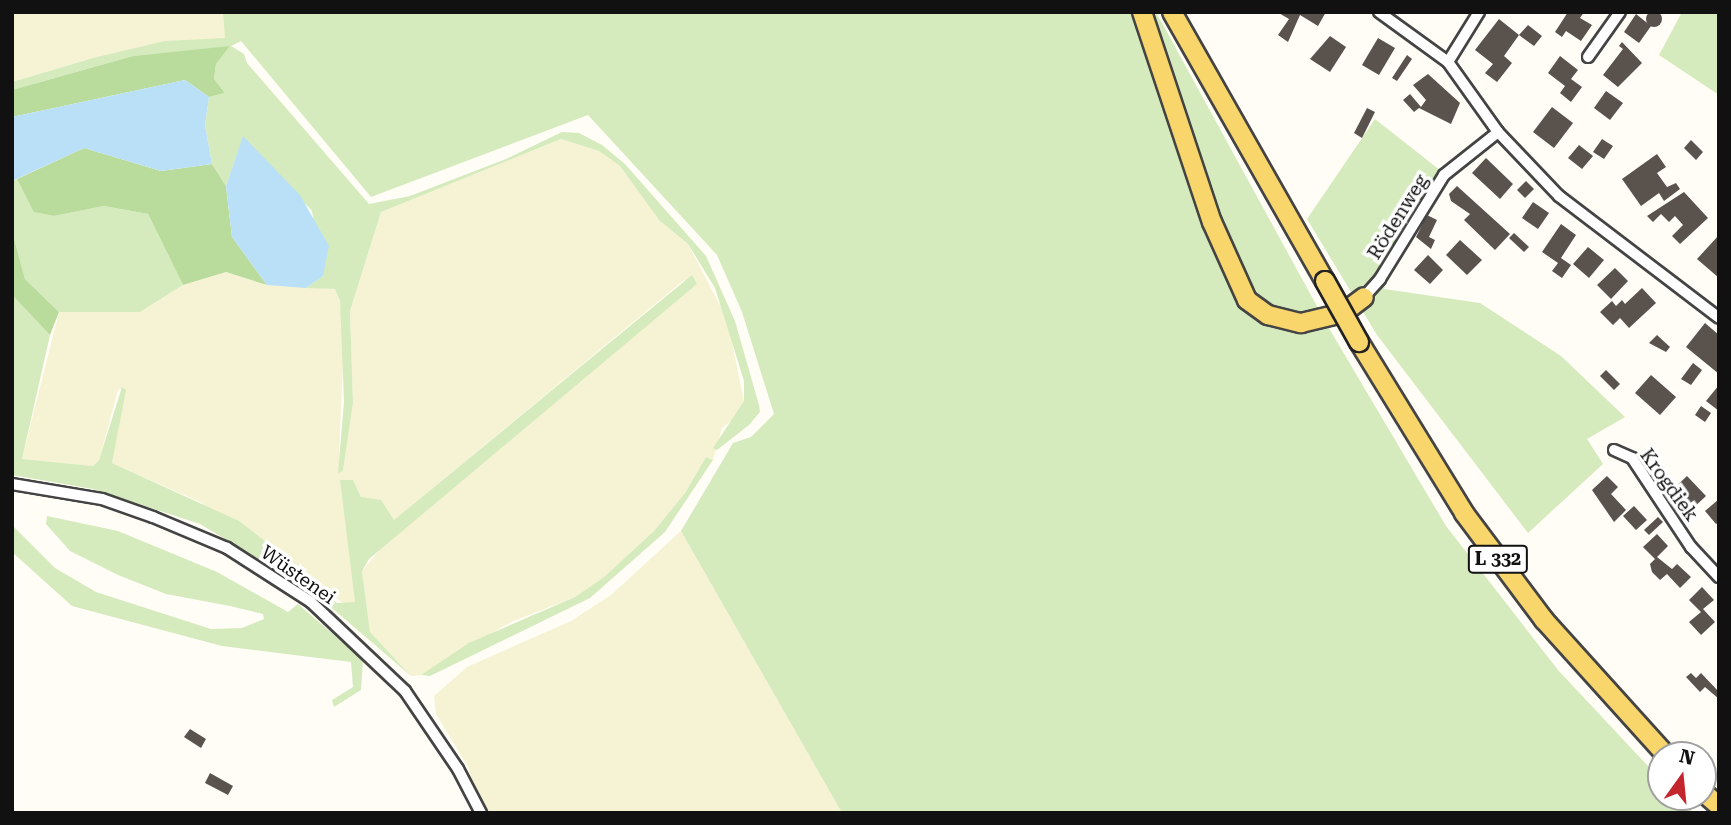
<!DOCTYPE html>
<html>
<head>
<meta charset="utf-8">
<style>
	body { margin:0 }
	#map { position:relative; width:1731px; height:825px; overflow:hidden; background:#fffdf5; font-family:"Roboto Serif",serif }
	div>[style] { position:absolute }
	.farmland>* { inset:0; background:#f6f3d4 }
	.green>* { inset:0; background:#d5ebbd }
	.forest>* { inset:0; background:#b9dc9c }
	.water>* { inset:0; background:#b9e0f7 }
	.building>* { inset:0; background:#5a524d }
	.round { border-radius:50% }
	.roads { filter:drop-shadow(2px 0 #444) drop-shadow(-2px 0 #444) drop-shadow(0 2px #444) drop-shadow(0 -2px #444) }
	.street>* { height:10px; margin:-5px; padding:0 5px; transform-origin:5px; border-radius:5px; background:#fff }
	.primary>* { height:18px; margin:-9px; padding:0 9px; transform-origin:9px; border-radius:9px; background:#f9d66b }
	.bridges { filter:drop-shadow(2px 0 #222) drop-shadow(-2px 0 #222) drop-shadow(0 2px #222) drop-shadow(0 -2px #222) }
	.primary-bridge>* { height:18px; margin:-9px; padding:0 9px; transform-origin:9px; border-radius:9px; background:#f9d66b }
	span { translate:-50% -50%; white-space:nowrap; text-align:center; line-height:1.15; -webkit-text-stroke:7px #fff; paint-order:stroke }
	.shield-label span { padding:2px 5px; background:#fff; border:2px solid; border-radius:5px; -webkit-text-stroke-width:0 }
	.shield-label { font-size:18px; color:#111; font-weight:700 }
	.street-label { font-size:19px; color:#111 }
	.frame { position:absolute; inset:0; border:14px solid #111; pointer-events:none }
	.north { position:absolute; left:1647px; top:741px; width:70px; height:70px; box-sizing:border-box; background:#fff; border:2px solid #a0a0a0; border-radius:50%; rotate:15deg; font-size:19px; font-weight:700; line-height:28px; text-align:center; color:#111 }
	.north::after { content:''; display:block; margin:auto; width:24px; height:32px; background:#c4262e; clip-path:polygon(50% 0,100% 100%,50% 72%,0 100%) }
</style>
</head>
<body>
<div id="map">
	<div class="farmland">
		<div style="clip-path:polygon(12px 12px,223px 12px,228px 32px,225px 38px,93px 58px,12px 82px)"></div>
		<div style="clip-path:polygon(561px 139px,599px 151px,620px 166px,659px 220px,688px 244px,727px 319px,744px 401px,736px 417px,722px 428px,713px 460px,706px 457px,685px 493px,654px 531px,604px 577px,575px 597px,511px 622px,421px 675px,411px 676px,370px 632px,362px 571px,389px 539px,697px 284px,684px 280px,393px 521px,388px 511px,361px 497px,353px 480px,341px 480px,356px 587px,355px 603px,347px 605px,314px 585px,311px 590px,301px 584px,297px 570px,200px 502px,112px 463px,122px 388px,118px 390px,99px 460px,93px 466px,22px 459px,59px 312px,140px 312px,183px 285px,226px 272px,267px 285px,335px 289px,340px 301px,344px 342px,339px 453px,343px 471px,353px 403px,350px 311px,381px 212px)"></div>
		<div style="clip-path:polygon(681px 531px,842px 813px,483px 813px,467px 765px,436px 714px,434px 696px,467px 667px,571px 621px,611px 595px)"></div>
	</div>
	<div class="green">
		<div style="clip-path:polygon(223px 12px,1156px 12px,1330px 330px,1446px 526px,1558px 670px,1661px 780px,1661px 797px,1677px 797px,1694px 813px,842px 813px,681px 531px,733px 443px,751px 437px,774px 414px,742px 312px,717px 255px,588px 115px,371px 197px,241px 41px,231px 46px,244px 54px,247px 63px,369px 204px,410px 196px,506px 159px,562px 132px,579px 133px,602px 145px,625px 164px,706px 256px,735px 321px,759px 405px,760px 412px,749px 425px,717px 450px,713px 448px,744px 401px,744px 381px,715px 288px,688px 244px,659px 220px,620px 166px,599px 151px,561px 139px,381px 212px,350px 311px,353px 403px,343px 471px,338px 473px,344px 402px,340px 301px,335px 289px,306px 288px,323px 276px,312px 211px,243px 137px,226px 186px,212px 164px,205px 125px,209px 97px,225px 93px,214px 79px,216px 64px,229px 47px,133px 56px,12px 90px,12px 82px,93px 58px,165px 41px,225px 38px)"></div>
		<div style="clip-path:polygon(1682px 12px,1719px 12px,1719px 95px,1659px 55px)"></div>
		<div style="clip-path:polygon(1375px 119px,1441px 171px,1407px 225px,1384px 289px,1480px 303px,1561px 356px,1625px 417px,1587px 439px,1603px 464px,1528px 533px,1377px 335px,1307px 219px)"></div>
		<div style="clip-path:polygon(17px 179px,35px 212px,54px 216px,104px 206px,148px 214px,183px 285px,140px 312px,59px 312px,25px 279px,12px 231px,12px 181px)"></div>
		<div style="clip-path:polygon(692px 275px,697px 284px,369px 559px,362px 571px,370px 632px,411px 676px,311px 590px,313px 585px,337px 603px,355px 602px,340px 480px,353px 480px,361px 497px,381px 500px,394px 520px)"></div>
		<div style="clip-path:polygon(12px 295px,50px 335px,22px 459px,93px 466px,99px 460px,122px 387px,126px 390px,112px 463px,239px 521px,287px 558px,301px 584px,200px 524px,93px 489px,12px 475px)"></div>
		<div style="clip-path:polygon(706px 457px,713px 460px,665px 532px,590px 598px,430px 676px,421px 675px,469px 643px,575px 597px,604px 577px,654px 531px,685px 493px)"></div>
		<div style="clip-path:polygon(47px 516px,118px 531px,217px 572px,288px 612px,298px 604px,363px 660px,361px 690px,334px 707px,332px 700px,353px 687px,351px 662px,222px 646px,72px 606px,12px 552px,12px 525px,55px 568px,96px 592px,211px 629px,242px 628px,264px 619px,263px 614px,230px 606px,166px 594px,118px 575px,70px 551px,46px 524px)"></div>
	</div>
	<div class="forest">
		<div style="clip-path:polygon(230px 46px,216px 64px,214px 79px,225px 93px,209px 97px,185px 80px,12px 117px,12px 90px,133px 56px)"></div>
		<div style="clip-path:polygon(84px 148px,161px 171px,212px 164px,226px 186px,232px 237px,267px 285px,226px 272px,183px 285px,148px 214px,104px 206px,54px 216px,34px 212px,17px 179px)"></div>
		<div style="clip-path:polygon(12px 231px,25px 279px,59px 312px,50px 335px,12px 295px)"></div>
	</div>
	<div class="water">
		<div style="clip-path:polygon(185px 80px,209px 97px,205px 125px,212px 164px,161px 171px,84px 148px,12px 181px,12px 117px)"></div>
		<div style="clip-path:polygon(243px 136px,300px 195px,329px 246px,323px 276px,306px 288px,267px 285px,232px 237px,226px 186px)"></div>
	</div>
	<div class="building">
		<div class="round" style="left:1646px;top:11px;width:16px;height:16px"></div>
		<div style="clip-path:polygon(1277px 12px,1326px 12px,1318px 26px,1300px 15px,1288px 42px,1278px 35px,1289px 19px)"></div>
		<div style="clip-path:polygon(1568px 12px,1584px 12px,1580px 18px,1592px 25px,1581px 41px,1566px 31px,1562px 37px,1555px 32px)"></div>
		<div style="clip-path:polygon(1636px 14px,1651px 26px,1639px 43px,1624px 32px)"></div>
		<div style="clip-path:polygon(1499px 19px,1519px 35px,1528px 25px,1542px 36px,1534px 46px,1519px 35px,1504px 56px,1512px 63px,1497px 82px,1485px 73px,1493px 64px,1475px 50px)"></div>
		<div style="clip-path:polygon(1330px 36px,1346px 47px,1330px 72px,1310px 59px)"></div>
		<div style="clip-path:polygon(1378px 38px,1395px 48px,1379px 75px,1362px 65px)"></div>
		<div style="clip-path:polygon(1622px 42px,1642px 63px,1618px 87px,1603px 75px,1623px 49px,1619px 46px)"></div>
		<div style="clip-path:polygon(1407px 55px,1412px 59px,1397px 81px,1392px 78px)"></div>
		<div style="clip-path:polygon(1560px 56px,1578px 70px,1571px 79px,1582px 87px,1571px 102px,1560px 93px,1565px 86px,1548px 73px)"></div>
		<div style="clip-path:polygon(1428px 74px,1460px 103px,1451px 124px,1419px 108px,1414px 112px,1403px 100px,1410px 94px,1421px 107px,1426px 100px,1413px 85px)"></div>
		<div style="clip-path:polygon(1606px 91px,1623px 103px,1610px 120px,1594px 108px)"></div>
		<div style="clip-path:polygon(1552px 107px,1573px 123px,1554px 148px,1533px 132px)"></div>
		<div style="clip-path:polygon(1367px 108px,1375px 112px,1362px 138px,1354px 133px)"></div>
		<div style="clip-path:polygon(1602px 139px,1613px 146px,1604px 159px,1593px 152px)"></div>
		<div style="clip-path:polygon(1691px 140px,1703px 152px,1696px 160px,1684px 148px)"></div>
		<div style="clip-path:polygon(1579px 145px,1593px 156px,1582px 169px,1568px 158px)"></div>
		<div style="clip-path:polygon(1657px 154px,1666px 167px,1657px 173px,1667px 187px,1676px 183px,1680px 189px,1664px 201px,1659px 193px,1641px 206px,1622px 179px)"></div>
		<div style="clip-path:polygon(1486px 158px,1513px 184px,1500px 199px,1472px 173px)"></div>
		<div style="clip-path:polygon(1526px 181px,1534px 189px,1525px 198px,1517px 190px)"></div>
		<div style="clip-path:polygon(1457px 186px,1510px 234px,1495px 250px,1464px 220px,1470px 214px,1451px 201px,1449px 194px)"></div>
		<div style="clip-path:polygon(1684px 192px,1708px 218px,1680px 244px,1672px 236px,1683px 225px,1675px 216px,1669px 222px,1661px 214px,1653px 222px,1647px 216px)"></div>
		<div style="clip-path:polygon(1533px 202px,1549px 213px,1538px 229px,1522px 218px)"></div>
		<div style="clip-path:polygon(1427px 215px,1437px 220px,1429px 237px,1435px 240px,1431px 249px,1416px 237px)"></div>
		<div style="clip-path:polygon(1561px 224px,1576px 235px,1561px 258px,1571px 265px,1562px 278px,1552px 271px,1558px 263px,1542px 252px)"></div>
		<div style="clip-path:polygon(1514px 233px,1529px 247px,1524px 252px,1509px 238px)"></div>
		<div style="clip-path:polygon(1719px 235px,1719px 278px,1697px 259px)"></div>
		<div style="clip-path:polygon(1460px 240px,1482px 260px,1467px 275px,1446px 255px)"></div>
		<div style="clip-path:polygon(1588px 247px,1604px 260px,1589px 278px,1573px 264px)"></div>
		<div style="clip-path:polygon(1428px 255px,1443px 270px,1430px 284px,1414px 270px)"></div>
		<div style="clip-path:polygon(1615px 268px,1628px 281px,1611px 299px,1597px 285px)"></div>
		<div style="clip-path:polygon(1642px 288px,1656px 303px,1629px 328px,1620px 318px,1613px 325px,1600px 312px,1612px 301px,1616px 306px,1622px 300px,1625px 304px)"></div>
		<div style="clip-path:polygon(1705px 323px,1719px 335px,1719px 374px,1686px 347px)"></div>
		<div style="clip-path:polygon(1657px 335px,1670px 347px,1666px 352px,1649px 343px)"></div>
		<div style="clip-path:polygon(1693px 363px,1702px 370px,1691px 385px,1681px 379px)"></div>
		<div style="clip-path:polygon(1606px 370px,1620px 384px,1614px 390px,1600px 376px)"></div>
		<div style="clip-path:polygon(1651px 375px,1676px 397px,1660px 415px,1635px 393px)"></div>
		<div style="clip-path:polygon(1719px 385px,1719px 411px,1706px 401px)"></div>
		<div style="clip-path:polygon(1701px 406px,1711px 413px,1705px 422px,1695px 415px)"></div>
		<div style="clip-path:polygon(1607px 476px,1618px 487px,1611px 494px,1626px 510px,1614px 522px,1592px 490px)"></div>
		<div style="clip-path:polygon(1687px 476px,1706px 496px,1690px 511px,1671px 491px)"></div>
		<div style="clip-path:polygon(1719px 499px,1719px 522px,1716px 524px,1705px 511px)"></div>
		<div style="clip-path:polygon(1634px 506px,1647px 520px,1636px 530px,1623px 516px)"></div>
		<div style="clip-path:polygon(1658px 517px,1663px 522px,1649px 535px,1644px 530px)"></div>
		<div style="clip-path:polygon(1657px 534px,1668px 546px,1657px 557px,1672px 569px,1677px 564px,1691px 577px,1680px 588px,1667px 574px,1660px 580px,1652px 572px,1650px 564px,1655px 559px,1643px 547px)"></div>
		<div style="clip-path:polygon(1702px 587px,1714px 600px,1703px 609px,1715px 622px,1701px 635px,1689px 622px,1701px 612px,1689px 600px)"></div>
		<div style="clip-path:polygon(1691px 673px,1696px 678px,1701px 673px,1719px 692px,1719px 699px,1705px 687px,1700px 692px,1686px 677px)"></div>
		<div style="clip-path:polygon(190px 729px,206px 739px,201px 748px,184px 737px)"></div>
		<div style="clip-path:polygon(210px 773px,233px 786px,228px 795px,205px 783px)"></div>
	</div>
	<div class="roads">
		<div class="street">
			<div style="left:1379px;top:12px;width:85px;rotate:35.9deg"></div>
			<div style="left:1448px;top:62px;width:86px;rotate:54.5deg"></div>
			<div style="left:1498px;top:132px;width:88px;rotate:46.4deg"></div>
			<div style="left:1559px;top:196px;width:201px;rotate:37.3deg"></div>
			<div style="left:1588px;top:57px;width:55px;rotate:-54.6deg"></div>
			<div style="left:1448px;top:62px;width:59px;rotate:-58.2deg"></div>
			<div style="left:1364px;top:297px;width:24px;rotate:-48deg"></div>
			<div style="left:1380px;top:279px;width:122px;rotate:-58.4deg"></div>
			<div style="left:1444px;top:175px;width:69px;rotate:-38.5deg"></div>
			<div style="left:1614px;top:450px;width:20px;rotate:24deg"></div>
			<div style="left:1632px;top:458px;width:107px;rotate:56.5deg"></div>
			<div style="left:1691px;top:547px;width:41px;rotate:47deg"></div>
			<div style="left:12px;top:484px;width:91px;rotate:9.5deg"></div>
			<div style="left:102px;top:499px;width:54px;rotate:19.4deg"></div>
			<div style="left:153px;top:517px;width:80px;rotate:22.7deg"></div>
			<div style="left:227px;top:548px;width:100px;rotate:32.7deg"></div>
			<div style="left:311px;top:602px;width:129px;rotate:43.4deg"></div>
			<div style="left:405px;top:691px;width:94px;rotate:55.8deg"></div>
			<div style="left:458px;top:769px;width:50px;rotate:62.4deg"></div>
		</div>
		<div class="primary">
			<div style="left:1142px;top:12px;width:221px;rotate:71.6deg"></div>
			<div style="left:1212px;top:222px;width:85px;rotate:65.8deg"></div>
			<div style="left:1247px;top:300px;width:26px;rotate:36deg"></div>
			<div style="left:1268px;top:315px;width:34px;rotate:14deg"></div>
			<div style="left:1301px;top:323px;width:43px;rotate:-13.4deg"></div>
			<div style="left:1343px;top:313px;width:26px;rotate:-37deg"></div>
			<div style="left:1172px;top:12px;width:309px;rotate:60.4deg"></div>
			<div style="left:1359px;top:342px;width:201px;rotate:58.4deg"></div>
			<div style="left:1464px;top:513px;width:134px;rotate:53.2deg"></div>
			<div style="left:1544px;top:620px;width:182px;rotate:47.9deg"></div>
			<div style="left:1703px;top:792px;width:21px;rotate:41deg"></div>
		</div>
	</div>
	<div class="bridges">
		<div class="primary-bridge">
			<div style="left:1325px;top:281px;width:70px;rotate:60.9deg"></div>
		</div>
	</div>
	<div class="shield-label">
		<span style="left:1498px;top:559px">L 332</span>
	</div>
	<div class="street-label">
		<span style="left:1398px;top:217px;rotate:-58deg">Rödenweg</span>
		<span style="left:1669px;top:485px;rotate:54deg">Krogdiek</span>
		<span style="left:298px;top:575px;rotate:35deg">Wüstenei</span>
	</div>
	<div class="frame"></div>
	<div class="north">N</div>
</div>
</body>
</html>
